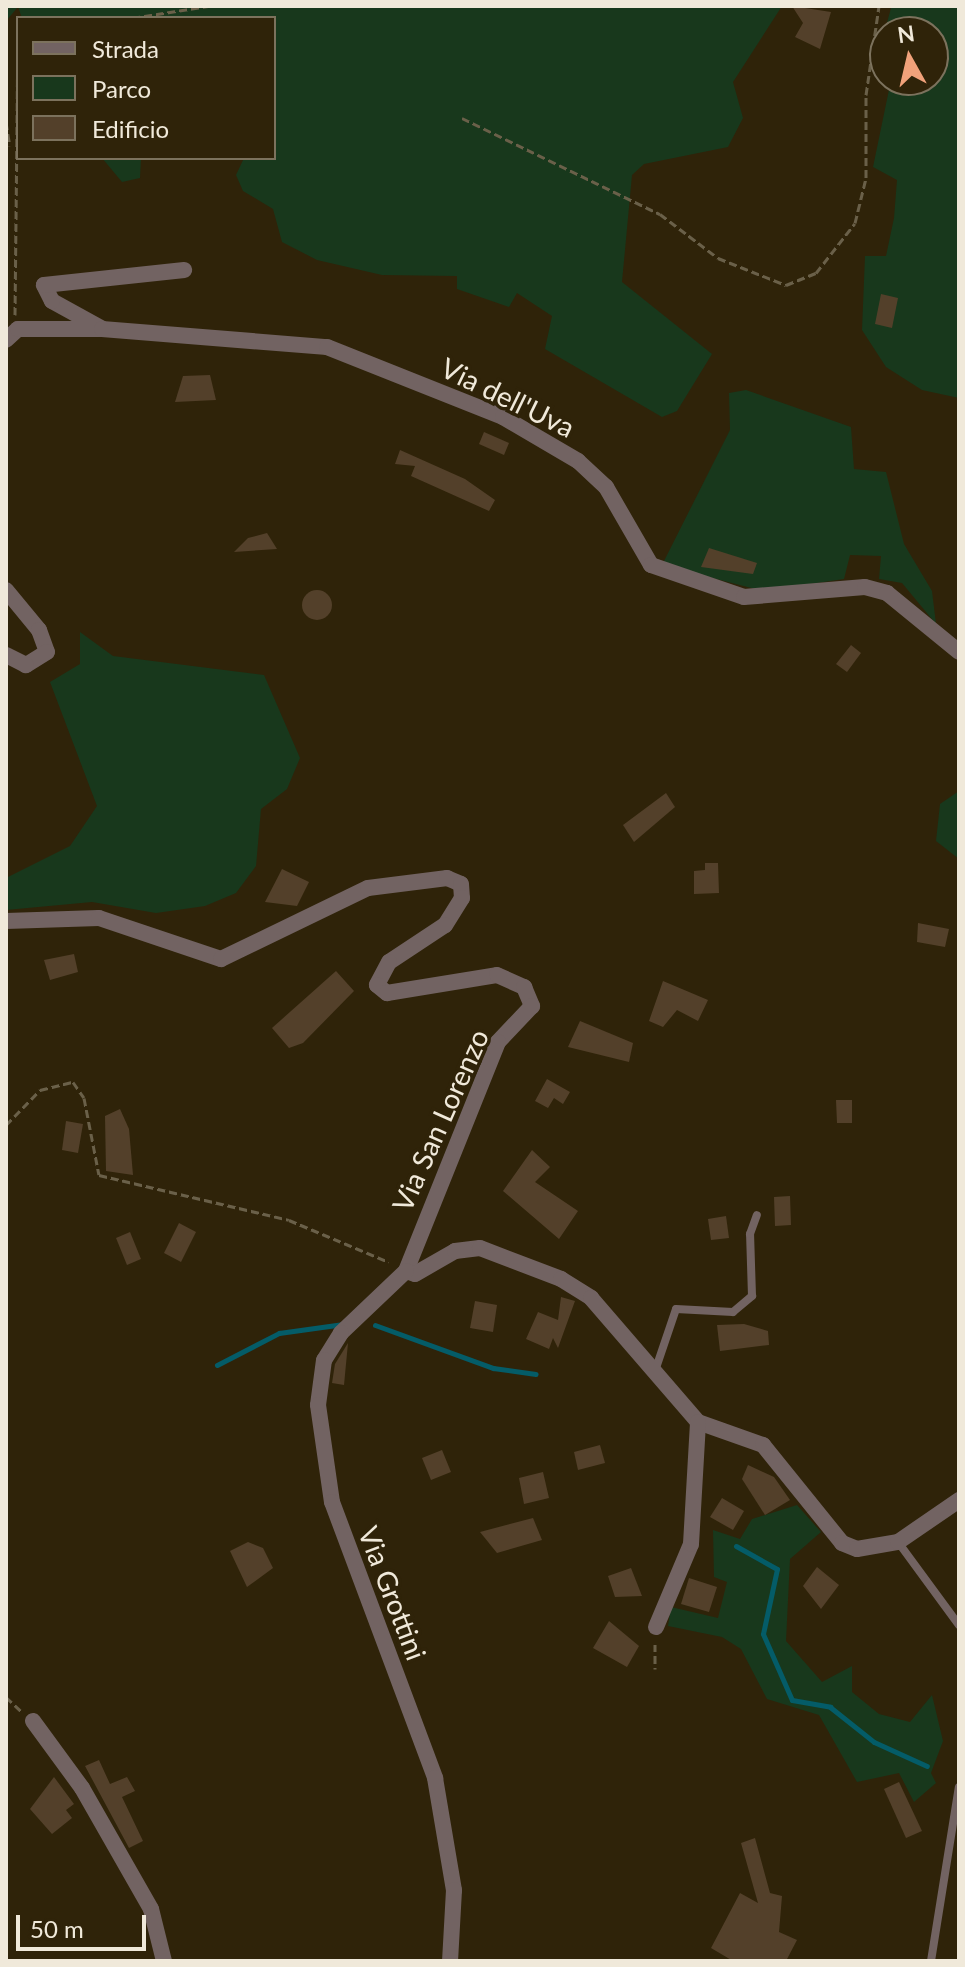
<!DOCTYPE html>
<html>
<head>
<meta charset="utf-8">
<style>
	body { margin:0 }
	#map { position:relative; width:965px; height:1967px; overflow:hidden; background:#2f2309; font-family:Lato,sans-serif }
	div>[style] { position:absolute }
	.green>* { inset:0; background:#18381c }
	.stream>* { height:5px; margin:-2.5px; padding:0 2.5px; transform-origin:2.5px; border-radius:2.5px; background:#045c68 }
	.building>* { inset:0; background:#53402a }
	.round { border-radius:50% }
	.path>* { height:3px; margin-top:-1.5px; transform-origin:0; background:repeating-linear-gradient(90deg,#6a6049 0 8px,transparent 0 12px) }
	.service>* { height:8px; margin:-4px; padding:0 4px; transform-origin:4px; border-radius:4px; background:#726362 }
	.minor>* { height:16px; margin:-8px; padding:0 8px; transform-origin:8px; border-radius:8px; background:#726362 }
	span { translate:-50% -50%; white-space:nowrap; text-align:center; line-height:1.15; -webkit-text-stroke:7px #2f2309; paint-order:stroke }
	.street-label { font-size:28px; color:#f0e9da }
	.frame { position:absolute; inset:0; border:8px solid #f0e9da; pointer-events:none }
	.legend { position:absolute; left:16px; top:16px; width:260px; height:144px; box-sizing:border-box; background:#2f2309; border:2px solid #7c725d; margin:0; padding:10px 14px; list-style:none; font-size:24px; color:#f0e9da }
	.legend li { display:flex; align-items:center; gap:16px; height:40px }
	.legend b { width:40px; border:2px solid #7c725d }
	.north { position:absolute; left:869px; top:16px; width:80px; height:80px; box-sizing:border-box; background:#2f2309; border:2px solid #7c725d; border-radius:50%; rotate:352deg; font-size:22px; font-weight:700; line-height:32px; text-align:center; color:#f0e9da }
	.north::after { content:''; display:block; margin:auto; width:28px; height:36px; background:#f1a27b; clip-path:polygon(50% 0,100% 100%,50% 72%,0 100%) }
	.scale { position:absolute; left:16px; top:1915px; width:130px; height:36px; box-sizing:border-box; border:4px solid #f0e9da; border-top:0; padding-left:10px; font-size:24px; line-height:28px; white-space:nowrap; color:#f0e9da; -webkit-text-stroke:6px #2f2309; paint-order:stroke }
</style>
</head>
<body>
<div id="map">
	<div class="green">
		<div style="clip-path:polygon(6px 6px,782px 6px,733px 82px,743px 118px,728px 147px,644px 164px,632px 175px,622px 282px,712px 354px,677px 411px,662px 417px,545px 349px,552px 316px,517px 293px,509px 307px,457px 289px,457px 276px,382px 275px,317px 260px,282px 242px,273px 209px,243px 191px,236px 175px,244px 158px,274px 158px,274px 18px,22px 18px,18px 7px,6px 21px)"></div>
		<div style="clip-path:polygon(959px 6px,959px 398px,922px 390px,886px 367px,862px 330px,865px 256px,886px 256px,894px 218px,897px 180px,873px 167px,891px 80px,933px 80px,933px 32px,885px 32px,885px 60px,879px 52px,891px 8px)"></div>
		<div style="clip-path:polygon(102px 158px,141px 158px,140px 178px,122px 182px)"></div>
		<div style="clip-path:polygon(746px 390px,851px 427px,854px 469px,886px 472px,904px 544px,932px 591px,936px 624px,902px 583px,879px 579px,881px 556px,850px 555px,844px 579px,763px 591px,662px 565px,730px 430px,729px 393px)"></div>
		<div style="clip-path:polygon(80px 632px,113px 656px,264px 675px,300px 758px,287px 789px,261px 809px,256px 866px,236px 893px,205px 906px,156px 913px,92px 902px,6px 910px,6px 878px,70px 846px,97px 806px,50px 682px,80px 664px)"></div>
		<div style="clip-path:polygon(959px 791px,959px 859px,936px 841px,940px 804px)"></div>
		<div style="clip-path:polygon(797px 1505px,821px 1532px,790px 1559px,786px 1641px,822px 1682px,852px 1666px,852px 1692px,879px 1714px,910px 1722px,932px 1695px,943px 1741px,931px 1773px,936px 1783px,914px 1802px,899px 1773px,857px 1782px,819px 1715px,767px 1699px,741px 1649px,722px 1637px,668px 1626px,671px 1607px,718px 1618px,727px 1582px,714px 1577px,713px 1530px,740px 1539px,752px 1519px)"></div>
	</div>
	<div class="stream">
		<div style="left:375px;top:1325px;width:126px;rotate:20deg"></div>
		<div style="left:493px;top:1368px;width:43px;rotate:7.9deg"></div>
		<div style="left:217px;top:1365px;width:70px;rotate:-27.3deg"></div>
		<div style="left:279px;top:1333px;width:65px;rotate:-8deg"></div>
		<div style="left:736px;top:1546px;width:47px;rotate:29.3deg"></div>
		<div style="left:777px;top:1569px;width:66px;rotate:102.2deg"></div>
		<div style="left:763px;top:1634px;width:72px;rotate:66.3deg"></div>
		<div style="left:792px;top:1700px;width:39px;rotate:10deg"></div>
		<div style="left:830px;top:1707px;width:56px;rotate:38.5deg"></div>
		<div style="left:874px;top:1742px;width:58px;rotate:24.4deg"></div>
	</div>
	<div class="building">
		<div style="clip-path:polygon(792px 6px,831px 12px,820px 49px,795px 37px,803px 23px)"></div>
		<div style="clip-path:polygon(881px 294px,898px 298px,892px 328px,875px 324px)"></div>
		<div style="clip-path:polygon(210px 375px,216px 400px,175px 402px,183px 376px)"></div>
		<div style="clip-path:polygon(484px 432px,509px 443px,504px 455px,479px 444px)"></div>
		<div style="clip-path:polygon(400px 450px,465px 479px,495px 500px,489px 511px,411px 476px,415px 466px,395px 464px)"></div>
		<div style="clip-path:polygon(267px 533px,277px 549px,234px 552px,248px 538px)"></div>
		<div style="clip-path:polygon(709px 548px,757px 563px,753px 574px,701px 567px)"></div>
		<div class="round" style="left:302px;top:590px;width:30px;height:30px"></div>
		<div style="clip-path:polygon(851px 645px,861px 653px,847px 672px,836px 664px)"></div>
		<div style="clip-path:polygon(666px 793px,675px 807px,634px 842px,623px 825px)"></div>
		<div style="clip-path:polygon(705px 863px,718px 863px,719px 893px,694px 894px,694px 871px,705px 870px)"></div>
		<div style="clip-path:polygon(282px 869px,309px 882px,297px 906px,265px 902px)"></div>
		<div style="clip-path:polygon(918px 923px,949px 929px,945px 947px,917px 942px)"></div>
		<div style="clip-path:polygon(74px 954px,78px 972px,50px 980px,44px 960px)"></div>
		<div style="clip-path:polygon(336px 971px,354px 991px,303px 1043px,289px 1048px,272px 1028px)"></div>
		<div style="clip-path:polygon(663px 981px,708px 1000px,698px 1021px,677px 1010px,663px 1027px,649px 1021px)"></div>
		<div style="clip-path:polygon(580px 1021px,633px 1043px,629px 1062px,568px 1047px)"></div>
		<div style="clip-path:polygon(547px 1079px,570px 1092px,563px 1104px,554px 1098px,548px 1108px,535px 1101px)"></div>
		<div style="clip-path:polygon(836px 1100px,852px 1100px,852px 1123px,837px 1123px)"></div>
		<div style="clip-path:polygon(120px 1109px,129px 1129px,133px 1175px,106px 1171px,105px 1116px)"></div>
		<div style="clip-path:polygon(66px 1121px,83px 1124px,78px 1153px,62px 1150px)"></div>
		<div style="clip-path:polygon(532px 1150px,550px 1167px,535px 1182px,578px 1211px,559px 1239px,503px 1191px)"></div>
		<div style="clip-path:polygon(790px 1196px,791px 1225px,775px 1226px,774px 1197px)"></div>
		<div style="clip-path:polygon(726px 1216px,729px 1238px,711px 1240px,708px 1219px)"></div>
		<div style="clip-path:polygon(179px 1223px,196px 1232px,181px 1262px,164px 1253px)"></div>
		<div style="clip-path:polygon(130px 1232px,141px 1259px,127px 1265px,116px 1238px)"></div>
		<div style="clip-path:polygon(561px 1297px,575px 1301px,558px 1348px,553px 1338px,549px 1349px,526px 1339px,538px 1312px,558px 1320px)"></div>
		<div style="clip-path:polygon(475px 1301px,497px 1305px,493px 1332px,470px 1328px)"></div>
		<div style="clip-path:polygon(744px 1324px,768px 1331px,769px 1345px,720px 1351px,717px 1325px)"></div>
		<div style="clip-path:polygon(348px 1343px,344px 1385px,332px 1383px,335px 1364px)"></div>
		<div style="clip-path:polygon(600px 1445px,605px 1463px,578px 1470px,574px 1452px)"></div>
		<div style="clip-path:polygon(442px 1450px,451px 1472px,431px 1480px,422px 1458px)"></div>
		<div style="clip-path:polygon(748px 1465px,774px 1477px,790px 1500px,765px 1515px,742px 1479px)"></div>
		<div style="clip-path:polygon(543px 1472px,549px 1498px,524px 1504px,519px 1478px)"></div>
		<div style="clip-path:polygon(722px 1498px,744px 1511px,733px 1530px,710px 1517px)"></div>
		<div style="clip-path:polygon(533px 1518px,542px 1540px,497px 1553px,480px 1532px)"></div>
		<div style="clip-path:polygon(248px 1542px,263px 1548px,273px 1568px,247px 1587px,230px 1551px)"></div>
		<div style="clip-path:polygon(817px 1567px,839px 1585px,821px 1609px,803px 1586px)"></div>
		<div style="clip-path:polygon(631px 1568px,642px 1596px,615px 1597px,608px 1576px)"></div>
		<div style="clip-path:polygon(689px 1578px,717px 1587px,709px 1612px,681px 1604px)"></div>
		<div style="clip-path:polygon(609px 1621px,639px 1646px,627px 1667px,593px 1648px)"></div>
		<div style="clip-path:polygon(99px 1760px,110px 1784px,127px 1777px,135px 1791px,122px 1797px,143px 1841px,129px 1848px,85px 1766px)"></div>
		<div style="clip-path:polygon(54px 1777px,74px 1804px,66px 1810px,72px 1818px,52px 1834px,30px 1809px)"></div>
		<div style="clip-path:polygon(899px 1782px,922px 1831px,906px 1838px,884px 1789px)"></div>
		<div style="clip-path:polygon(755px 1838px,770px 1893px,782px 1896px,779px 1932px,797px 1940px,786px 1961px,733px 1961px,711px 1948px,740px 1893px,758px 1903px,741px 1843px)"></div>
	</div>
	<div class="path">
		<div style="left:132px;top:18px;width:77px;rotate:-9deg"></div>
		<div style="left:462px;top:118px;width:220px;rotate:25.9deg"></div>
		<div style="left:660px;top:214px;width:73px;rotate:37.2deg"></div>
		<div style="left:718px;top:258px;width:73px;rotate:21.7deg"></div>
		<div style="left:786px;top:285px;width:32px;rotate:-22deg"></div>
		<div style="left:816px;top:273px;width:63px;rotate:-52deg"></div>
		<div style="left:855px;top:223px;width:46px;rotate:-76.3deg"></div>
		<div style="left:866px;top:178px;width:83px;rotate:-90deg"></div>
		<div style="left:866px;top:95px;width:90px;rotate:-81.7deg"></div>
		<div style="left:6px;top:122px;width:24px;rotate:81deg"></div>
		<div style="left:15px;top:315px;width:279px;rotate:-89.4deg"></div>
		<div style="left:6px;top:1125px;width:49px;rotate:-45.8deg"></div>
		<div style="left:40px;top:1090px;width:34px;rotate:-14deg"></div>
		<div style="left:73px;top:1082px;width:19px;rotate:55deg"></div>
		<div style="left:84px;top:1098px;width:78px;rotate:79deg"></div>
		<div style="left:99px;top:1175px;width:195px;rotate:13.3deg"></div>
		<div style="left:289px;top:1220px;width:108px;rotate:22.8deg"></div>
		<div style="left:655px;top:1644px;width:25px;rotate:90deg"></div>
		<div style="left:6px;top:1697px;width:21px;rotate:43deg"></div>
	</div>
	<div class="service">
		<div style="left:655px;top:1371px;width:65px;rotate:-71.3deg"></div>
		<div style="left:676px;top:1309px;width:57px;rotate:3deg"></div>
		<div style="left:733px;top:1312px;width:25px;rotate:-40deg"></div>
		<div style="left:752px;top:1296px;width:62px;rotate:-91.8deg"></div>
		<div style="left:750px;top:1234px;width:20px;rotate:-70deg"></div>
		<div style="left:898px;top:1542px;width:103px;rotate:53.7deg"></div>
		<div style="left:931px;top:1961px;width:176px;rotate:-80.9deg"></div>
	</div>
	<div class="minor">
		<div style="left:101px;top:328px;width:56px;rotate:-151.1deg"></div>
		<div style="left:52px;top:301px;width:18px;rotate:-117deg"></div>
		<div style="left:44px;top:285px;width:141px;rotate:-6.1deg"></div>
		<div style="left:6px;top:340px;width:16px;rotate:-43deg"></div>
		<div style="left:18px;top:329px;width:84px"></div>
		<div style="left:102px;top:329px;width:226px;rotate:4.6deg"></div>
		<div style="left:327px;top:347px;width:189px;rotate:21.7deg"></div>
		<div style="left:503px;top:417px;width:87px;rotate:30.4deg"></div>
		<div style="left:578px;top:461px;width:38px;rotate:43deg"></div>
		<div style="left:606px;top:487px;width:90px;rotate:60deg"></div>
		<div style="left:651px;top:565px;width:98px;rotate:19deg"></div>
		<div style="left:744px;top:597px;width:121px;rotate:-4.7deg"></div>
		<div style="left:865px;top:587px;width:23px;rotate:15deg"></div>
		<div style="left:887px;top:593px;width:93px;rotate:39.3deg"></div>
		<div style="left:6px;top:590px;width:52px;rotate:50.5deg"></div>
		<div style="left:39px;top:630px;width:23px;rotate:70deg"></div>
		<div style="left:47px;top:652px;width:25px;rotate:148deg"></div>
		<div style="left:26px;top:665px;width:22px;rotate:-153deg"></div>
		<div style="left:6px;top:921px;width:93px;rotate:-1.8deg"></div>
		<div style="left:99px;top:918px;width:129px;rotate:18.6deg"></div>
		<div style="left:221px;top:959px;width:163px;rotate:-25.8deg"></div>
		<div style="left:368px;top:888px;width:80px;rotate:-7.2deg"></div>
		<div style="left:447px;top:878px;width:15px;rotate:23deg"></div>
		<div style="left:461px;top:884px;width:14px;rotate:86deg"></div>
		<div style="left:462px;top:898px;width:32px;rotate:122deg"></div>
		<div style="left:445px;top:925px;width:67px;rotate:146.5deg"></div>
		<div style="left:389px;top:962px;width:26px;rotate:118deg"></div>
		<div style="left:377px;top:985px;width:13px;rotate:39deg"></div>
		<div style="left:387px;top:993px;width:111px;rotate:-9.3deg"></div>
		<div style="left:497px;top:975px;width:30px;rotate:24deg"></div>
		<div style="left:524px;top:987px;width:21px;rotate:67deg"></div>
		<div style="left:532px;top:1006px;width:50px;rotate:133.4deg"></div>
		<div style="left:498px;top:1042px;width:247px;rotate:111.9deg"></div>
		<div style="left:406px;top:1271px;width:9px;rotate:18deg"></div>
		<div style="left:415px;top:1274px;width:46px;rotate:-29.9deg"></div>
		<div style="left:455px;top:1251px;width:25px;rotate:-7deg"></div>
		<div style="left:480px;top:1248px;width:87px;rotate:20.9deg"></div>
		<div style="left:561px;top:1279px;width:36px;rotate:32deg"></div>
		<div style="left:591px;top:1298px;width:164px;rotate:49.2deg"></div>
		<div style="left:698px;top:1422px;width:69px;rotate:19.5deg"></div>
		<div style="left:763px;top:1445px;width:126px;rotate:51.1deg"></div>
		<div style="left:842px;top:1543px;width:16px;rotate:22deg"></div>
		<div style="left:857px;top:1549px;width:42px;rotate:-9.7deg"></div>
		<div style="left:898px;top:1542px;width:74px;rotate:-34.5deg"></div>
		<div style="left:406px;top:1271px;width:90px;rotate:136.4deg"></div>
		<div style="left:341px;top:1333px;width:32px;rotate:122deg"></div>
		<div style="left:324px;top:1360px;width:45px;rotate:97.6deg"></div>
		<div style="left:318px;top:1405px;width:98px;rotate:81.8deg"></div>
		<div style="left:332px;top:1502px;width:295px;rotate:69.5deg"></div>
		<div style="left:435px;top:1778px;width:114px;rotate:80.4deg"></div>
		<div style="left:454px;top:1890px;width:71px;rotate:93.2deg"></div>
		<div style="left:656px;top:1627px;width:90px;rotate:-67.1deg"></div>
		<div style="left:691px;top:1544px;width:122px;rotate:-86.7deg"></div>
		<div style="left:33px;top:1721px;width:83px;rotate:53.8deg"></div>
		<div style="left:82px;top:1788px;width:139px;rotate:60.3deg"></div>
		<div style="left:151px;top:1909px;width:54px;rotate:76deg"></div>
	</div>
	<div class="street-label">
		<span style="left:508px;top:397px;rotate:26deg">Via dell'Uva</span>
		<span style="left:440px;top:1120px;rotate:-66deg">Via San Lorenzo</span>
		<span style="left:393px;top:1593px;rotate:69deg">Via Grottini</span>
	</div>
	<div class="frame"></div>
	<ul class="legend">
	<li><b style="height:10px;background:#726362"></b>Strada</li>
	<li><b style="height:22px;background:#18381c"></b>Parco</li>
	<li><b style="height:22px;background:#53402a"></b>Edificio</li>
	</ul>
	<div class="north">N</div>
	<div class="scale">50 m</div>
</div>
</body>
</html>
